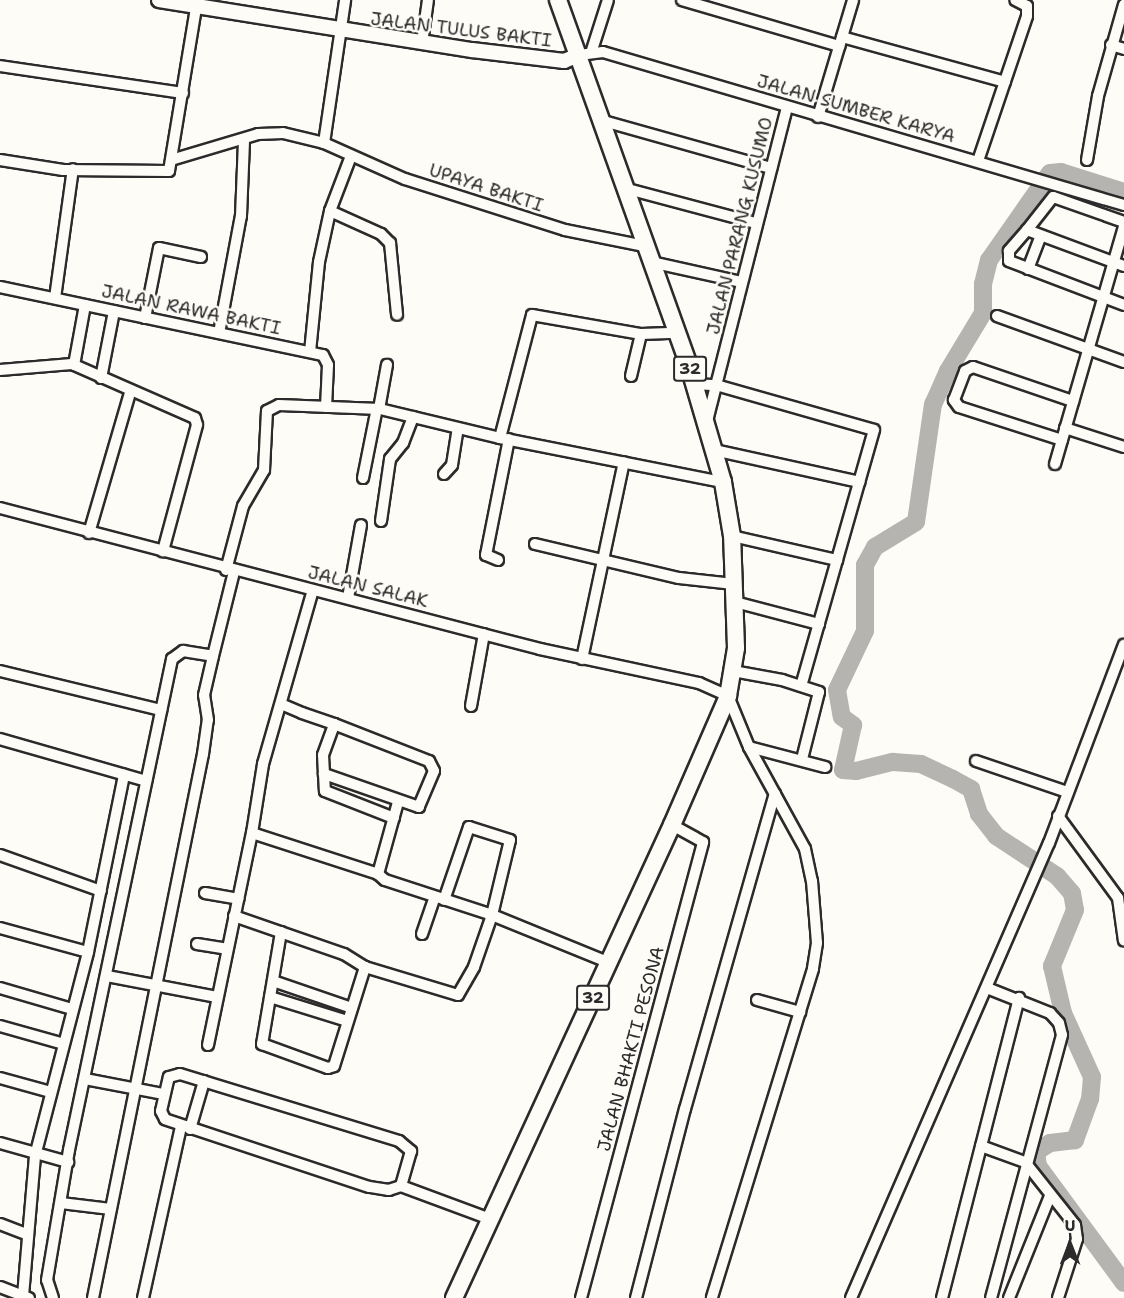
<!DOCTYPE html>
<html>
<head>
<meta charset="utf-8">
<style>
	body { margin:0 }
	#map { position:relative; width:1124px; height:1298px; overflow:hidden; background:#fdfcf7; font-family:"Shantell Sans",sans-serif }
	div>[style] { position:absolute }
	.river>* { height:18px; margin:-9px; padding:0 9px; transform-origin:9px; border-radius:9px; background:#b5b4b1 }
	.roads { filter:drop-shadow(2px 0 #2b2b2b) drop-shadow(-2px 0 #2b2b2b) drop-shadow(0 2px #2b2b2b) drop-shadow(0 -2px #2b2b2b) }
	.minor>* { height:10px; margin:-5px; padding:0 5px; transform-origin:5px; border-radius:5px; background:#fdfcf7 }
	.major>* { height:14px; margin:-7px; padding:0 7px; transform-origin:7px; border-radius:7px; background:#fdfcf7 }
	.highway>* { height:16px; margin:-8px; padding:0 8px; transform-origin:8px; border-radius:8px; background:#fdfcf7 }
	span { translate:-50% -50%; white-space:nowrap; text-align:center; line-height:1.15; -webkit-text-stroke:5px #fdfcf7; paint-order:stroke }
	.shield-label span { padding:2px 4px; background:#fdfcf7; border:2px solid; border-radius:4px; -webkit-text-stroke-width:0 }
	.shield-label { font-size:16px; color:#2b2b2b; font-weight:700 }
	.street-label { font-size:18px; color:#2b2b2b }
	.north { position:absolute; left:1040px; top:1214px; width:60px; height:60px; -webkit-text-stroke:4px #fdfcf7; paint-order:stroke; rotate:0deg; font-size:16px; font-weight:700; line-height:24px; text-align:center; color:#2b2b2b }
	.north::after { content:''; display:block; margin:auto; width:21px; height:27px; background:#2b2b2b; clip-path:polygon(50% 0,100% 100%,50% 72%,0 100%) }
</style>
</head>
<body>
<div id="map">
	<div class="river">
		<div style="left:1124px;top:192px;width:66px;rotate:-162.4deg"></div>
		<div style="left:1061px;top:172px;width:11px;rotate:175deg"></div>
		<div style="left:1050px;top:173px;width:106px;rotate:125deg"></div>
		<div style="left:989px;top:260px;width:25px;rotate:104deg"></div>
		<div style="left:983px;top:284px;width:29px;rotate:90deg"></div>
		<div style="left:983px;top:313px;width:68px;rotate:121.1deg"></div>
		<div style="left:948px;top:371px;width:36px;rotate:114deg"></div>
		<div style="left:933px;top:404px;width:119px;rotate:98.2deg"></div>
		<div style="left:916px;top:522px;width:48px;rotate:148.6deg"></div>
		<div style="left:875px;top:547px;width:21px;rotate:119deg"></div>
		<div style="left:865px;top:565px;width:66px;rotate:90deg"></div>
		<div style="left:865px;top:631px;width:65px;rotate:115.4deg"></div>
		<div style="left:837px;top:690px;width:27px;rotate:80deg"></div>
		<div style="left:842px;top:717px;width:14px;rotate:36deg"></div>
		<div style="left:853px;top:725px;width:46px;rotate:102.5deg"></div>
		<div style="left:843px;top:770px;width:13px;rotate:4deg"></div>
		<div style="left:856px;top:771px;width:38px;rotate:-14deg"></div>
		<div style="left:893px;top:762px;width:28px;rotate:4deg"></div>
		<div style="left:921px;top:764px;width:35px;rotate:25deg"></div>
		<div style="left:953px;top:779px;width:21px;rotate:29deg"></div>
		<div style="left:971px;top:789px;width:26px;rotate:72deg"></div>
		<div style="left:979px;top:814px;width:28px;rotate:52deg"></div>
		<div style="left:996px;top:836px;width:73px;rotate:33.3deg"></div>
		<div style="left:1057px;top:876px;width:23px;rotate:49deg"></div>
		<div style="left:1072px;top:893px;width:17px;rotate:80deg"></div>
		<div style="left:1075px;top:910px;width:61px;rotate:112.3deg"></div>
		<div style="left:1052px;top:966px;width:48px;rotate:76.8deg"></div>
		<div style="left:1063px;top:1013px;width:70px;rotate:65.6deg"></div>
		<div style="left:1092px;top:1077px;width:22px;rotate:95deg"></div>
		<div style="left:1090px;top:1099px;width:44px;rotate:110.1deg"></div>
		<div style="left:1075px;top:1140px;width:25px;rotate:173deg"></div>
		<div style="left:1050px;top:1143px;width:17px;rotate:147deg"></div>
		<div style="left:1036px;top:1152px;width:14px;rotate:82deg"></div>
		<div style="left:1038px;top:1166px;width:145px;rotate:53.7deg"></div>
	</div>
	<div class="roads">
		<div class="minor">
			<div style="left:682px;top:0;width:164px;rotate:16.3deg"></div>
			<div style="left:842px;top:37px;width:169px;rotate:15.4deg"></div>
			<div style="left:422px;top:43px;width:43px;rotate:-82.1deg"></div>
			<div style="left:1111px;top:45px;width:14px;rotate:17deg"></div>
			<div style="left:592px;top:50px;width:52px;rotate:-72.3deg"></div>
			<div style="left:579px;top:55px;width:24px;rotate:-7deg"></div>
			<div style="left:603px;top:52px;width:543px;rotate:16.37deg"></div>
			<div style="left:0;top:66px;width:185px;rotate:8.4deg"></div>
			<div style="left:818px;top:117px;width:122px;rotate:-73.3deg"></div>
			<div style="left:600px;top:120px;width:178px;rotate:15.7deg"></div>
			<div style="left:324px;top:143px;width:145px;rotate:-81.6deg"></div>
			<div style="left:0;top:160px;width:64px;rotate:9deg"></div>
			<div style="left:63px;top:170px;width:106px;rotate:0.5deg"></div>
			<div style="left:169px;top:171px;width:165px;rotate:-80.6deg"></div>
			<div style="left:171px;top:160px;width:91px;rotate:-16.6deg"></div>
			<div style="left:258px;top:134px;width:25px;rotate:-2deg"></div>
			<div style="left:283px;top:133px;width:42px;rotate:13.7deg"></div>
			<div style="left:324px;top:143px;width:89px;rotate:24deg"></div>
			<div style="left:405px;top:179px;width:168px;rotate:17.7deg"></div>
			<div style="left:565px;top:230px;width:81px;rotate:11.4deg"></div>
			<div style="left:1087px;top:160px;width:65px;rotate:-80.2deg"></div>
			<div style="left:1098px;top:96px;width:95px;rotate:-74.1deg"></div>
			<div style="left:978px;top:161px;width:153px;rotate:-71.3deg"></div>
			<div style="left:1027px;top:16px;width:10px;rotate:-90deg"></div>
			<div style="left:1027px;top:6px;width:13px;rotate:-153deg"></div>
			<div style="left:624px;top:188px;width:137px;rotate:14.9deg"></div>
			<div style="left:330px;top:211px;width:56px;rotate:24.3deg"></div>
			<div style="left:381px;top:234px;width:13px;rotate:45deg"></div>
			<div style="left:390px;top:243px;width:72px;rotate:84.4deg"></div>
			<div style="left:1124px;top:222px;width:75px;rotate:-160.6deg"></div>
			<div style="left:1053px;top:197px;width:42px;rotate:128.2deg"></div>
			<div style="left:1027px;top:230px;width:103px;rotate:20.4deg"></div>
			<div style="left:1027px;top:230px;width:28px;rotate:131deg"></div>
			<div style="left:1009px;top:251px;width:10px;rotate:90deg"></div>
			<div style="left:1009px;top:261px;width:123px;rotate:20.9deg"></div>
			<div style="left:651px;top:262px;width:92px;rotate:12.5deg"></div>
			<div style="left:1028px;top:269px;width:34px;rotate:-69deg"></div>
			<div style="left:0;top:287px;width:330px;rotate:11.9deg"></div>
			<div style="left:323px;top:355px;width:11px;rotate:63deg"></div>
			<div style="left:328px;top:365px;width:42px;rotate:92.7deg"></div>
			<div style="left:55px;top:298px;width:130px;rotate:-82.1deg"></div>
			<div style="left:997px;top:316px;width:135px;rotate:19.9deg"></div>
			<div style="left:145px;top:318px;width:71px;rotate:-78.7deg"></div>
			<div style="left:159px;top:248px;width:43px;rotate:12.1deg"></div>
			<div style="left:219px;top:333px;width:119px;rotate:-79.4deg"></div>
			<div style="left:241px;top:216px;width:76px;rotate:-87.7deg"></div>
			<div style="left:310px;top:352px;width:90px;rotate:-84.3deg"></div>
			<div style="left:319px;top:262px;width:52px;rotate:-77.8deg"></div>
			<div style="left:330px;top:211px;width:59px;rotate:-69.1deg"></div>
			<div style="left:74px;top:365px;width:61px;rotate:-79.6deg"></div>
			<div style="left:0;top:370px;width:72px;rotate:-4.8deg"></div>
			<div style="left:72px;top:364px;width:134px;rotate:23.7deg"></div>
			<div style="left:195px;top:418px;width:7px;rotate:74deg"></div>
			<div style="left:197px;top:425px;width:131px;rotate:105.1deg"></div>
			<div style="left:631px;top:376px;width:43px;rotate:-76.6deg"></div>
			<div style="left:101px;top:378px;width:68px;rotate:-79deg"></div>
			<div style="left:694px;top:384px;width:22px;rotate:3deg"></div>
			<div style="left:716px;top:385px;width:164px;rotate:15.9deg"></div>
			<div style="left:874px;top:430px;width:266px;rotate:105.9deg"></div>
			<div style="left:379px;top:409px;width:45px;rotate:-79.7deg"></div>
			<div style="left:707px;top:421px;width:324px;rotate:-75.7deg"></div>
			<div style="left:1065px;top:428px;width:62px;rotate:17.9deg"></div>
			<div style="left:500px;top:438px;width:127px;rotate:-75.4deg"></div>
			<div style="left:532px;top:315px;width:111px;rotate:9.9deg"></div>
			<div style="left:641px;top:334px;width:35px;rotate:-2deg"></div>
			<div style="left:1062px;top:440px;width:108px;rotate:-162.2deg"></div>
			<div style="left:959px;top:407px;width:9px;rotate:-126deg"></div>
			<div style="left:954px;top:400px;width:31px;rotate:-69deg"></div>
			<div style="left:965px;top:371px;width:9px;rotate:-27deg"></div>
			<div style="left:973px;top:367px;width:106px;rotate:18.8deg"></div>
			<div style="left:714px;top:450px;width:149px;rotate:12.4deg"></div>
			<div style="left:1055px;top:464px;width:248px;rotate:-73.8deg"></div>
			<div style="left:444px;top:474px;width:12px;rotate:-48deg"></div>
			<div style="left:452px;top:465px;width:37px;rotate:-81deg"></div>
			<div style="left:363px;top:478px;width:71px;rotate:-78.7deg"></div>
			<div style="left:0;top:508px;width:558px;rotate:14.63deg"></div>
			<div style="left:540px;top:649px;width:163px;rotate:12.1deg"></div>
			<div style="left:699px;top:683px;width:32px;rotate:24deg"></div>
			<div style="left:728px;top:696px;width:55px;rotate:67.6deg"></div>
			<div style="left:749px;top:747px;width:116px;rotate:61.2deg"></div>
			<div style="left:805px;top:849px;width:33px;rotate:78deg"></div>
			<div style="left:812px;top:881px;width:62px;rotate:85.4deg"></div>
			<div style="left:817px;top:943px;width:26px;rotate:99deg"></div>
			<div style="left:813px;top:969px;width:344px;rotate:107.1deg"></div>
			<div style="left:381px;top:521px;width:63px;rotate:-81.7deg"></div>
			<div style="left:390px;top:459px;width:21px;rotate:-51deg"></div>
			<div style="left:403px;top:443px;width:28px;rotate:-69deg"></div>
			<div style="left:89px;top:533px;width:146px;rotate:-73.7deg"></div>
			<div style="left:732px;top:536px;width:108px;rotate:12.9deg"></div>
			<div style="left:535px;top:544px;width:148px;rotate:13.3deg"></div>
			<div style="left:679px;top:578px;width:55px;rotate:6.2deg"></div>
			<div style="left:498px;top:560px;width:13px;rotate:-157deg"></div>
			<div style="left:486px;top:555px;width:118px;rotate:-78.8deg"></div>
			<div style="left:226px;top:570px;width:66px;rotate:-75.1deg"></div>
			<div style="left:243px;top:506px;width:42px;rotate:-59.7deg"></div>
			<div style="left:264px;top:470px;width:59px;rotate:-87.1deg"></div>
			<div style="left:267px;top:411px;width:13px;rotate:-27deg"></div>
			<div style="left:279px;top:405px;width:101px;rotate:2.3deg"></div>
			<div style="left:380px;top:409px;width:123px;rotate:13.6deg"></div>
			<div style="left:500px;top:438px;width:227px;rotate:11.2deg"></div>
			<div style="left:348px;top:598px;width:74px;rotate:-79.9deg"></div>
			<div style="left:735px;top:602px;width:87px;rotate:14.7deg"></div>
			<div style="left:582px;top:659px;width:201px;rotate:-78deg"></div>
			<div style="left:0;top:671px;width:166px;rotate:13.6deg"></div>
			<div style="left:733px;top:671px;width:50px;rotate:10.4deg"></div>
			<div style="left:782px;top:680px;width:39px;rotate:18deg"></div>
			<div style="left:819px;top:692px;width:69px;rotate:104.2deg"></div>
			<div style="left:281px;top:704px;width:23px;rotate:23deg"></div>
			<div style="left:302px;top:713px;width:34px;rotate:19deg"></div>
			<div style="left:334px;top:724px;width:102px;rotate:21.3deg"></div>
			<div style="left:429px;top:761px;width:11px;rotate:63deg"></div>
			<div style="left:434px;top:771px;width:39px;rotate:113deg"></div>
			<div style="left:419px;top:807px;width:101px;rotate:-160.8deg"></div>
			<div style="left:324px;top:774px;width:19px;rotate:-93deg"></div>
			<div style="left:323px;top:755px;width:33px;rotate:-70deg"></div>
			<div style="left:471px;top:706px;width:73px;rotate:-79.8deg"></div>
			<div style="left:0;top:739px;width:152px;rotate:16deg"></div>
			<div style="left:749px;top:747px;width:79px;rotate:14.7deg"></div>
			<div style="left:976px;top:761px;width:96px;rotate:18.8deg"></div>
			<div style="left:324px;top:774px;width:17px;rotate:87deg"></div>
			<div style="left:325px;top:791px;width:74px;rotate:21.4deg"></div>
			<div style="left:398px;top:802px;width:75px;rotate:105.5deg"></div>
			<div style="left:378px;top:874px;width:9px;rotate:41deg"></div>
			<div style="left:385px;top:880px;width:113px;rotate:18.1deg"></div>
			<div style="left:492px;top:915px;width:127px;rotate:22.1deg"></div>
			<div style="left:1058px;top:816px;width:102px;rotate:53.8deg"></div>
			<div style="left:1118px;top:898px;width:43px;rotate:82.1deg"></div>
			<div style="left:252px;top:833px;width:133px;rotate:18deg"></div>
			<div style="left:0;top:855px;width:107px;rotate:19.6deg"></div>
			<div style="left:205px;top:893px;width:34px;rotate:10deg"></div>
			<div style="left:234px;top:916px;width:116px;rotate:19.1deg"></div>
			<div style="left:344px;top:954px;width:25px;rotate:32deg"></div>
			<div style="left:365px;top:967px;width:97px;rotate:16.8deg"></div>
			<div style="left:458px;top:995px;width:32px;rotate:-60deg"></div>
			<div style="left:474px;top:967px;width:55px;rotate:-70.9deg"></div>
			<div style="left:492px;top:915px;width:77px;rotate:-76.5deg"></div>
			<div style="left:510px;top:840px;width:43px;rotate:-162.4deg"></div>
			<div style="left:469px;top:827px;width:77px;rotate:108.9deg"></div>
			<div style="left:0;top:928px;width:91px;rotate:15.3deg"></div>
			<div style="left:281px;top:932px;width:114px;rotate:99.6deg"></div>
			<div style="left:262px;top:1044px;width:70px;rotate:20deg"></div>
			<div style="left:328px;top:1068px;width:6px;rotate:-18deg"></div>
			<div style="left:334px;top:1066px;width:104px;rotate:-72.6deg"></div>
			<div style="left:422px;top:934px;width:39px;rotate:-71deg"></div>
			<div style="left:197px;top:944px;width:30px;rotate:9deg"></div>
			<div style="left:107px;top:976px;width:112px;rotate:10.8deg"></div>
			<div style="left:273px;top:981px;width:83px;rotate:18.9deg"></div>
			<div style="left:0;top:988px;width:75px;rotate:16.3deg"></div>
			<div style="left:987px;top:988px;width:68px;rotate:21.6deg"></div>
			<div style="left:1050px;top:1013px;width:13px;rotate:48deg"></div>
			<div style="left:1059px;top:1023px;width:12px;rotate:76deg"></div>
			<div style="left:1062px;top:1035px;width:272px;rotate:105.1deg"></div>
			<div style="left:270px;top:997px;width:81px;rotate:17.3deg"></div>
			<div style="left:757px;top:1000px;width:45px;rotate:15.6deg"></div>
			<div style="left:0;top:1026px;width:66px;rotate:15.7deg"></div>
			<div style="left:208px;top:1045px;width:217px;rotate:-78.3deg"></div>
			<div style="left:252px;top:833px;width:70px;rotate:-80.9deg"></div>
			<div style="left:263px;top:764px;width:181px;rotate:-74deg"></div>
			<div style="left:0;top:1078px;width:53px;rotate:15.4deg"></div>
			<div style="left:85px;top:1079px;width:79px;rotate:10.9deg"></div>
			<div style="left:190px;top:1129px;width:50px;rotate:-73.7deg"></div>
			<div style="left:0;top:1143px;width:71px;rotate:15.6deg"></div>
			<div style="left:981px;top:1146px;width:47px;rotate:20deg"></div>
			<div style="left:1025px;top:1162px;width:80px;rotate:51.6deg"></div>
			<div style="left:1075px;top:1225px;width:14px;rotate:82deg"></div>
			<div style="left:1077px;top:1239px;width:62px;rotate:107.9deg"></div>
			<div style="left:401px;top:1186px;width:13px;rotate:162deg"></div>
			<div style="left:389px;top:1190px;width:20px;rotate:-171deg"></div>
			<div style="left:369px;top:1187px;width:215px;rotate:-161.6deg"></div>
			<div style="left:165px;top:1119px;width:9px;rotate:-117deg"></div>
			<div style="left:161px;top:1111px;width:35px;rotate:-77deg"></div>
			<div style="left:169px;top:1077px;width:11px;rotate:-15deg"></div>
			<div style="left:180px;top:1074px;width:229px;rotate:17deg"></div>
			<div style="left:399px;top:1141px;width:16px;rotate:40deg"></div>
			<div style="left:411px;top:1151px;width:36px;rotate:106deg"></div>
			<div style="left:401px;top:1186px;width:95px;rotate:20.3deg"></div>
			<div style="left:61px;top:1203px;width:50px;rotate:6.8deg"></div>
			<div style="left:0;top:1224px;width:30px;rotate:21deg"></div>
			<div style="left:0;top:1287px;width:31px;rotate:21deg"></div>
			<div style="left:23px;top:1296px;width:141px;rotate:-85.1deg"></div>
			<div style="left:35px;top:1156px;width:211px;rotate:-75.4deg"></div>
			<div style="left:88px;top:952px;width:181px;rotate:-78.5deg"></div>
			<div style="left:53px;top:1298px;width:19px;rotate:-108deg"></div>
			<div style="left:47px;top:1280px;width:132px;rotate:-80.4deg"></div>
			<div style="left:69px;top:1150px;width:502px;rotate:-78.15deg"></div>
			<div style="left:172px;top:659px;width:14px;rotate:-36deg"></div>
			<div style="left:183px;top:651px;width:30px;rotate:9deg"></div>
			<div style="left:213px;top:656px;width:87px;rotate:-76deg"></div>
			<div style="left:93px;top:1298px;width:555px;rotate:-78.57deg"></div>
			<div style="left:203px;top:754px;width:34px;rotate:-82deg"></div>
			<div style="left:208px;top:720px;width:25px;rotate:-99deg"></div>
			<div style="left:204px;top:695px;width:40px;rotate:-77deg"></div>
			<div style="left:143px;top:1298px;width:176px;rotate:-77.5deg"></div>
			<div style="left:581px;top:1298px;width:472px;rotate:-75deg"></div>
			<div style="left:703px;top:842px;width:35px;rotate:-151deg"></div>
			<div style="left:636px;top:1298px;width:195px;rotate:-75.5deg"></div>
			<div style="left:685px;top:1109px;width:328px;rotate:-74.1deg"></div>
			<div style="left:851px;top:1298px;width:496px;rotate:-66.5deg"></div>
			<div style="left:1049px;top:843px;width:212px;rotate:-69.3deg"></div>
			<div style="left:942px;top:1298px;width:310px;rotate:-75.6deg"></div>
			<div style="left:1009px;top:1298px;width:110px;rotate:-68.1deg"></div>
		</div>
		<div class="major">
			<div style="left:159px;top:0;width:317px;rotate:9.1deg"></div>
			<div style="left:472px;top:50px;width:93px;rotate:6.8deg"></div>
			<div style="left:564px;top:61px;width:16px;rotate:-22deg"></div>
		</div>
		<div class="highway">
			<div style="left:454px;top:1298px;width:521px;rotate:-65.26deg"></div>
			<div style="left:672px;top:825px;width:141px;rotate:-66.5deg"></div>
			<div style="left:728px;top:696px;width:49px;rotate:-80.5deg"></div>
			<div style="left:736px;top:648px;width:112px;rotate:-92deg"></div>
			<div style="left:732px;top:536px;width:55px;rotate:-99.5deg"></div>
			<div style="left:723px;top:482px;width:124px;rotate:-106.4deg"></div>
			<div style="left:688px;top:363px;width:386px;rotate:-109.7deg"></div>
		</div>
	</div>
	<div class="shield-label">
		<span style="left:690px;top:369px">32</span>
		<span style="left:593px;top:998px">32</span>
	</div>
	<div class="street-label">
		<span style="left:461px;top:30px;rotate:7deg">JALAN TULUS BAKTI</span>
		<span style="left:856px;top:109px;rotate:16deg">JALAN SUMBER KARYA</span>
		<span style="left:486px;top:188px;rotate:18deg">UPAYA BAKTI</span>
		<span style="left:740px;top:226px;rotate:-76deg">JALAN PARANG KUSUMO</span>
		<span style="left:191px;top:310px;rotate:12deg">JALAN RAWA BAKTI</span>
		<span style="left:368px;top:587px;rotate:14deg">JALAN SALAK</span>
		<span style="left:631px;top:1049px;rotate:-75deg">JALAN BHAKTI PESONA</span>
	</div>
	<div class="north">U</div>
</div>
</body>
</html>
